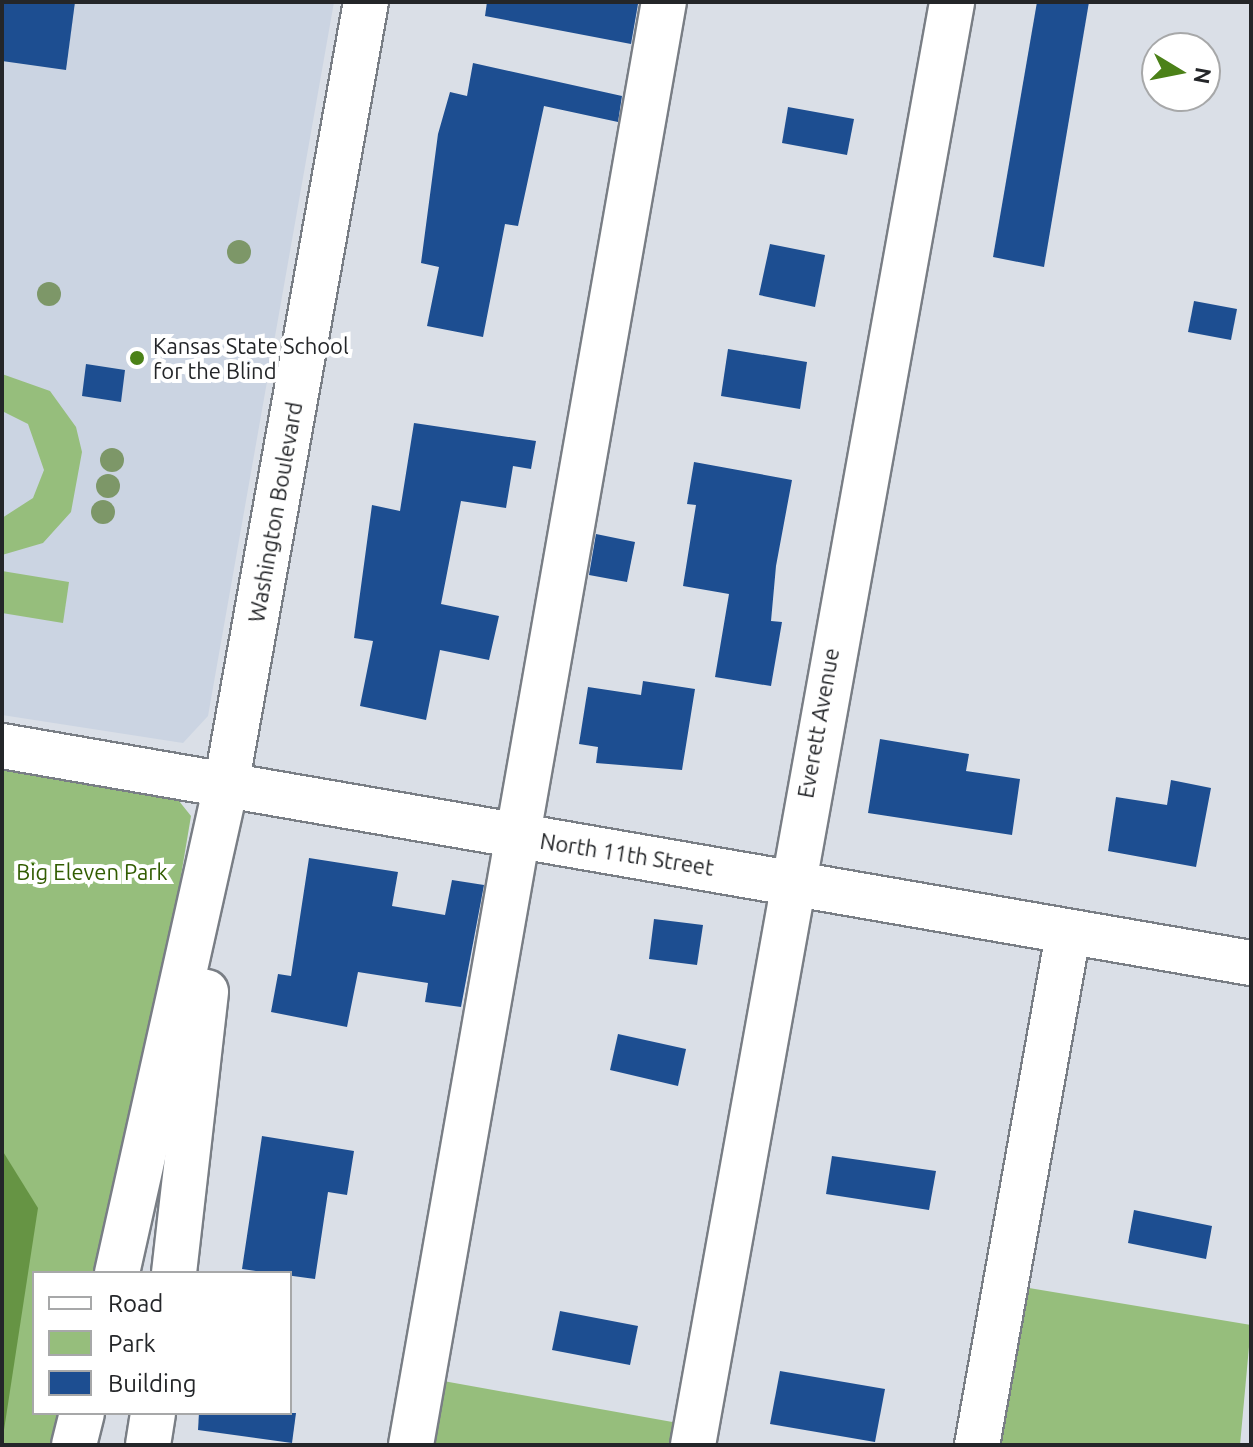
<!DOCTYPE html>
<html>
<head>
<meta charset="utf-8">
<style>
	body { margin:0 }
	#map { position:relative; width:1253px; height:1447px; overflow:hidden; background:#dadfe7; font-family:Ubuntu,sans-serif }
	div>[style] { position:absolute }
	.built>* { inset:0; background:#cbd4e2 }
	.green>* { inset:0; background:#96be7c }
	.water>* { inset:0; background:#669444 }
	.building>* { inset:0; background:#1d4e91 }
	.roads { filter:drop-shadow(2px 0 #797e85) drop-shadow(-2px 0 #797e85) drop-shadow(0 2px #797e85) drop-shadow(0 -2px #797e85) }
	.minor>* { height:44px; margin:-22px; padding:0 22px; transform-origin:22px; border-radius:22px; background:#fff }
	.trees>* { width:24px; height:24px; margin:-12px; border-radius:50%; background:#7d9768 }
	.dots>* { width:22px; height:22px; translate:-50% -50%; box-sizing:border-box; border:4px solid #fff; border-radius:50% }
	span { translate:-50% -50%; white-space:nowrap; text-align:center; line-height:1.15; -webkit-text-stroke:8px #fff; paint-order:stroke }
	.poi-label { font-size:22px; color:#242629 }
	.left { translate:0 -50%; text-align:left }
	.street-label { font-size:22px; color:#242629 }
	.park-label { font-size:22px; color:#315c01 }
	.frame { position:absolute; inset:0; border:4px solid #242629; pointer-events:none }
	.legend { position:absolute; left:32px; top:1271px; width:260px; height:144px; box-sizing:border-box; background:#fff; border:2px solid #a7a8a9; margin:0; padding:10px 14px; list-style:none; font-size:24px; color:#242629 }
	.legend li { display:flex; align-items:center; gap:16px; height:40px }
	.legend b { width:40px; border:2px solid #a7a8a9 }
	.north { position:absolute; left:1141px; top:32px; width:80px; height:80px; box-sizing:border-box; background:#fff; border:2px solid #a7a8a9; border-radius:50%; rotate:100deg; font-size:22px; font-weight:700; line-height:32px; text-align:center; color:#242629 }
	.north::after { content:''; display:block; margin:auto; width:28px; height:36px; background:#4b8118; clip-path:polygon(50% 0,100% 100%,50% 72%,0 100%) }
</style>
</head>
<body>
<div id="map">
	<div class="built">
		<div style="clip-path:polygon(2px 2px,334px 2px,208px 716px,183px 743px,2px 715px)"></div>
	</div>
	<div class="green">
		<div style="clip-path:polygon(2px 374px,50px 391px,76px 427px,82px 452px,71px 512px,43px 543px,2px 555px,2px 518px,33px 498px,44px 470px,28px 424px,2px 411px)"></div>
		<div style="clip-path:polygon(2px 571px,69px 582px,63px 623px,2px 613px)"></div>
		<div style="clip-path:polygon(2px 764px,175px 796px,191px 816px,146px 1084px,100px 1273px,34px 1273px,34px 1413px,64px 1413px,55px 1445px,2px 1445px)"></div>
		<div style="clip-path:polygon(1017px 1286px,1251px 1325px,1240px 1445px,991px 1445px)"></div>
		<div style="clip-path:polygon(410px 1375px,678px 1423px,674px 1445px,398px 1445px)"></div>
	</div>
	<div class="water">
		<div style="clip-path:polygon(2px 1150px,38px 1208px,2px 1443px)"></div>
	</div>
	<div class="building">
		<div style="clip-path:polygon(2px 2px,75px 2px,66px 70px,2px 61px)"></div>
		<div style="clip-path:polygon(487px 2px,629px 2px,638px 4px,631px 44px,485px 16px)"></div>
		<div style="clip-path:polygon(1037px 2px,1089px 2px,1044px 267px,993px 257px)"></div>
		<div style="clip-path:polygon(473px 63px,622px 96px,618px 122px,544px 106px,518px 226px,505px 224px,483px 337px,427px 326px,439px 267px,421px 263px,438px 134px,450px 92px,467px 96px)"></div>
		<div style="clip-path:polygon(788px 107px,854px 119px,847px 155px,782px 143px)"></div>
		<div style="clip-path:polygon(770px 244px,825px 255px,815px 307px,759px 295px)"></div>
		<div style="clip-path:polygon(1194px 301px,1237px 309px,1231px 340px,1188px 332px)"></div>
		<div style="clip-path:polygon(728px 349px,807px 362px,800px 409px,721px 396px)"></div>
		<div style="clip-path:polygon(86px 364px,125px 370px,121px 402px,82px 396px)"></div>
		<div style="clip-path:polygon(414px 423px,536px 441px,531px 469px,513px 466px,506px 508px,461px 501px,441px 604px,499px 616px,489px 660px,440px 650px,426px 720px,360px 706px,373px 641px,354px 638px,372px 505px,400px 511px)"></div>
		<div style="clip-path:polygon(694px 462px,792px 480px,776px 566px,771px 621px,782px 622px,771px 686px,715px 677px,729px 594px,683px 586px,696px 505px,687px 504px)"></div>
		<div style="clip-path:polygon(596px 534px,635px 542px,627px 582px,589px 575px)"></div>
		<div style="clip-path:polygon(643px 681px,695px 689px,682px 770px,596px 763px,598px 747px,579px 744px,588px 687px,641px 695px)"></div>
		<div style="clip-path:polygon(880px 739px,969px 754px,966px 771px,1020px 779px,1012px 835px,868px 813px)"></div>
		<div style="clip-path:polygon(1171px 780px,1211px 788px,1196px 867px,1108px 851px,1116px 797px,1167px 805px)"></div>
		<div style="clip-path:polygon(309px 858px,398px 872px,392px 906px,445px 915px,452px 880px,484px 885px,461px 1007px,425px 1002px,428px 983px,358px 972px,347px 1027px,271px 1012px,278px 974px,291px 976px)"></div>
		<div style="clip-path:polygon(654px 919px,703px 925px,697px 965px,649px 959px)"></div>
		<div style="clip-path:polygon(618px 1034px,686px 1049px,678px 1086px,610px 1070px)"></div>
		<div style="clip-path:polygon(262px 1136px,354px 1151px,347px 1195px,328px 1192px,315px 1279px,242px 1269px)"></div>
		<div style="clip-path:polygon(832px 1156px,936px 1171px,929px 1210px,826px 1194px)"></div>
		<div style="clip-path:polygon(1134px 1210px,1212px 1226px,1206px 1259px,1128px 1243px)"></div>
		<div style="clip-path:polygon(560px 1311px,638px 1326px,630px 1365px,552px 1350px)"></div>
		<div style="clip-path:polygon(780px 1371px,885px 1389px,875px 1442px,770px 1424px)"></div>
		<div style="clip-path:polygon(199px 1413px,296px 1413px,292px 1443px,198px 1430px)"></div>
	</div>
	<div class="roads">
		<div class="minor">
			<div style="left:2px;top:746px;width:1268px;rotate:9.86deg"></div>
			<div style="left:117px;top:1273px;width:499px;rotate:-77.4deg"></div>
			<div style="left:226px;top:786px;width:796px;rotate:-79.88deg"></div>
			<div style="left:174px;top:1273px;width:283px;rotate:-83.5deg"></div>
			<div style="left:74px;top:1445px;width:33px;rotate:-76deg"></div>
			<div style="left:148px;top:1445px;width:32px;rotate:-81deg"></div>
			<div style="left:411px;top:1445px;width:1465px;rotate:-80.06deg"></div>
			<div style="left:693px;top:1445px;width:1466px;rotate:-79.82deg"></div>
			<div style="left:977px;top:1445px;width:519px;rotate:-79.9deg"></div>
		</div>
	</div>
	<div class="trees">
		<div style="left:239px;top:252px"></div>
		<div style="left:49px;top:294px"></div>
		<div style="left:112px;top:460px"></div>
		<div style="left:108px;top:486px"></div>
		<div style="left:103px;top:512px"></div>
	</div>
	<div class="dots">
		<div style="left:137px;top:358px;background:#4b8118"></div>
	</div>
	<div class="poi-label">
		<span class="left" style="left:153px;top:358px">Kansas State School<br>for the Blind</span>
	</div>
	<div class="street-label">
		<span style="left:275px;top:512px;rotate:-80deg">Washington Boulevard</span>
		<span style="left:818px;top:723px;rotate:-80deg">Everett Avenue</span>
		<span style="left:627px;top:854px;rotate:9deg">North 11th Street</span>
	</div>
	<div class="park-label">
		<span style="left:92px;top:872px">Big Eleven Park</span>
	</div>
	<div class="frame"></div>
	<ul class="legend">
	<li><b style="height:10px;background:#fff"></b>Road</li>
	<li><b style="height:22px;background:#96be7c"></b>Park</li>
	<li><b style="height:22px;background:#1d4e91"></b>Building</li>
	</ul>
	<div class="north">N</div>
</div>
</body>
</html>
